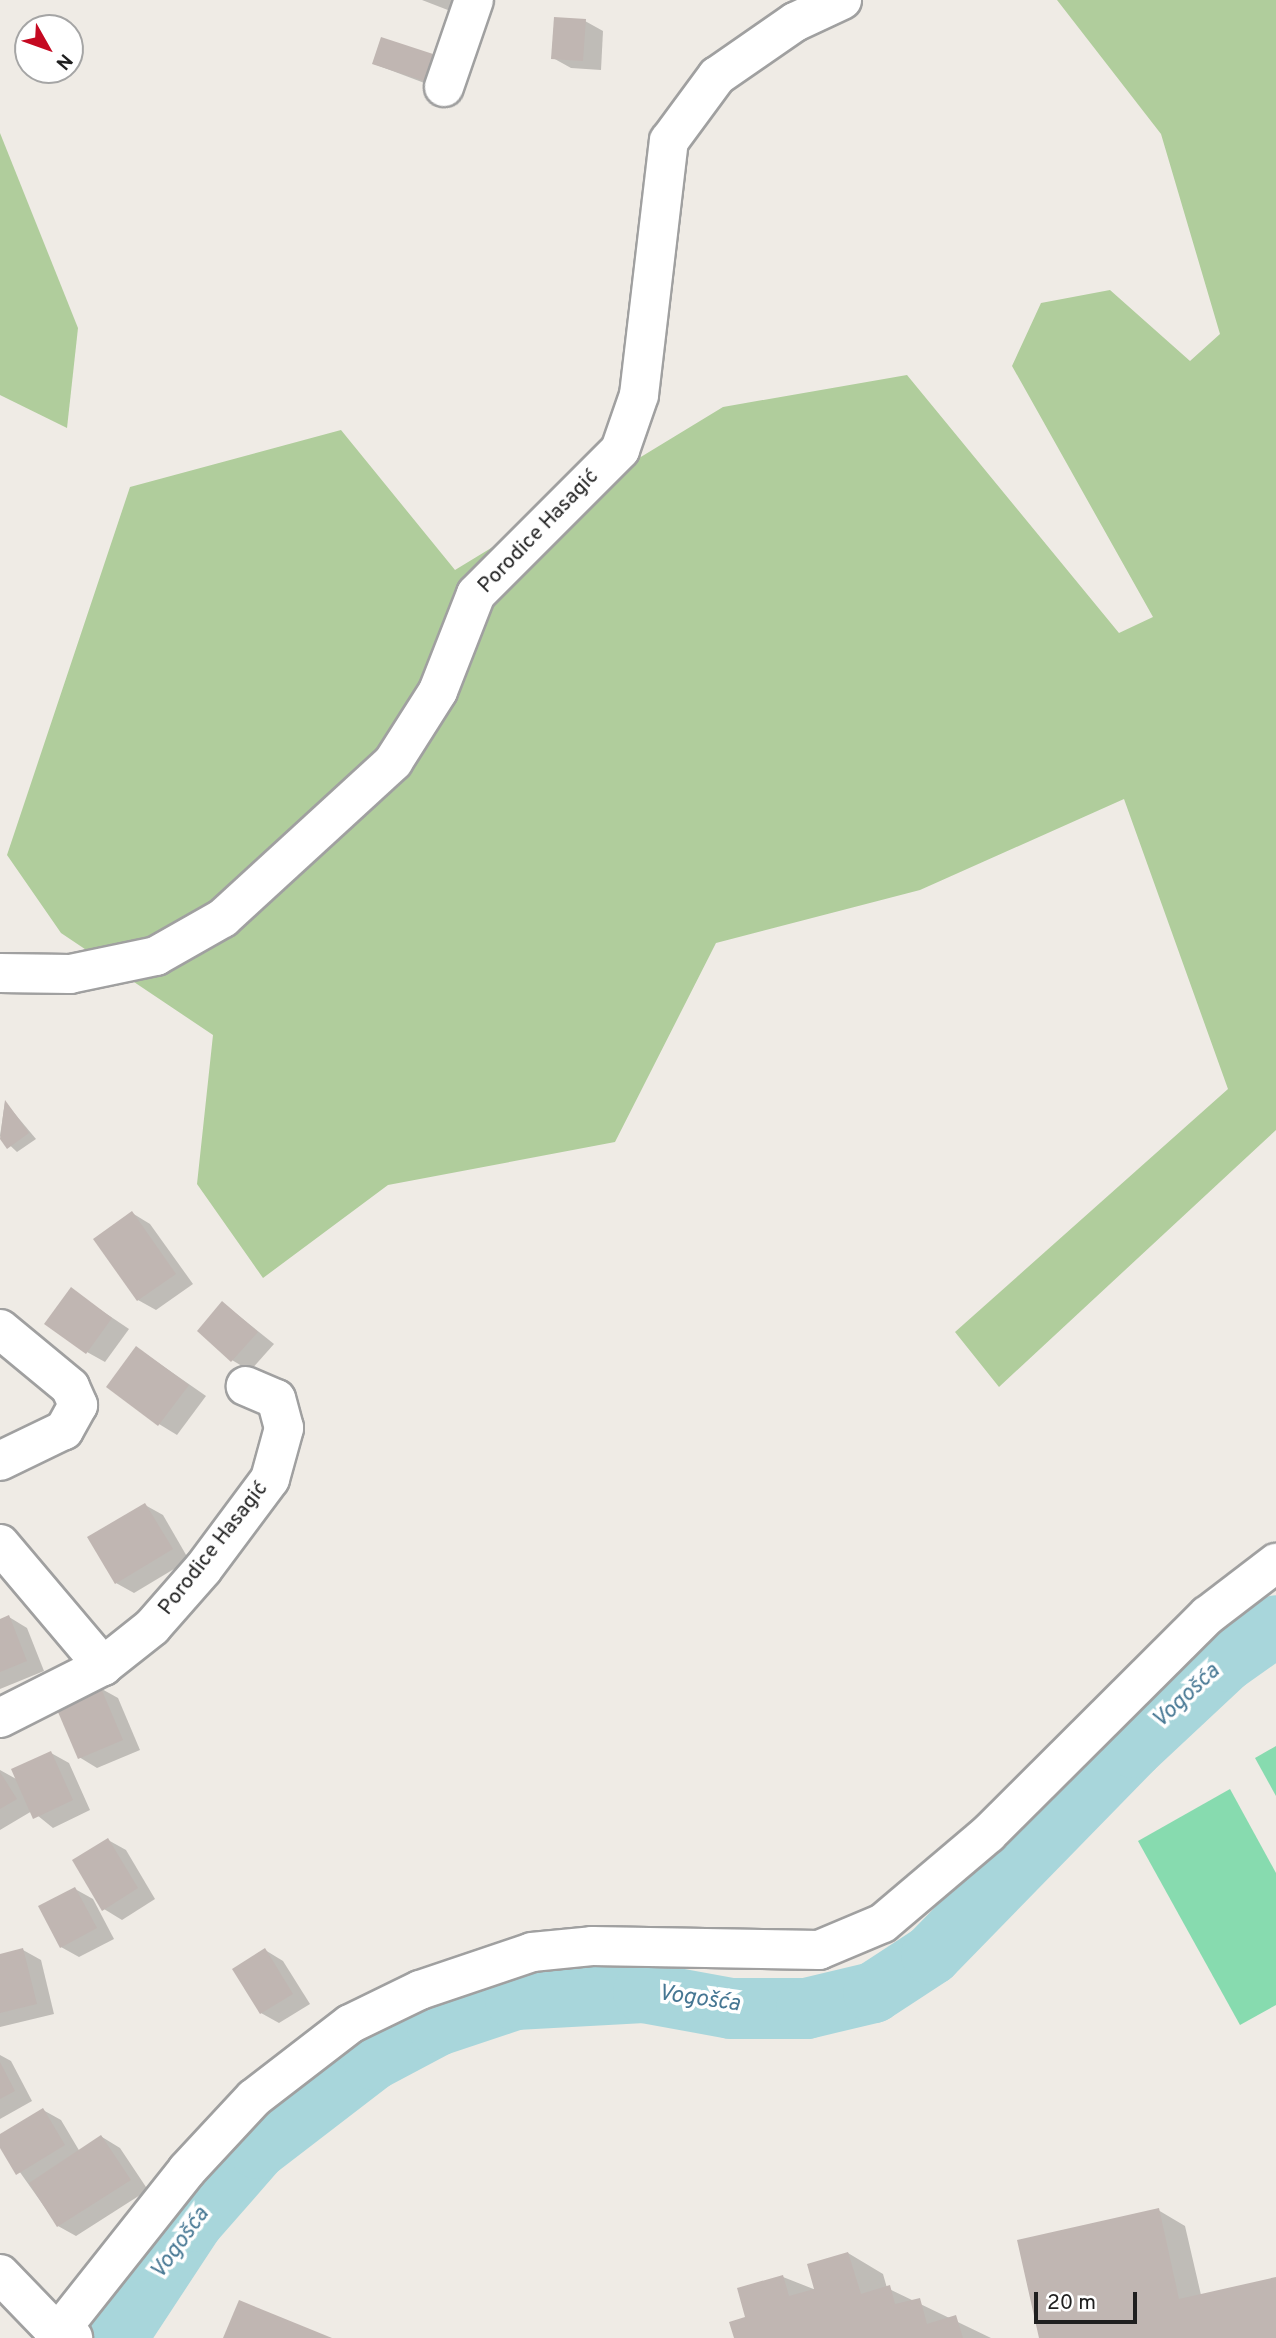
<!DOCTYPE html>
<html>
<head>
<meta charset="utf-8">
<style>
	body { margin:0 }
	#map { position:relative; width:1276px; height:2338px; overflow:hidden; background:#efebe5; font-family:Overpass,sans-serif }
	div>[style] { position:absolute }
	.grass>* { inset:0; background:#d1e7ad }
	.forest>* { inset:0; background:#b0cd9c }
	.pitch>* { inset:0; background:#87dbaf }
	.shadow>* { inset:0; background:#0003 }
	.river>* { height:61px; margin:-30.5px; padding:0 30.5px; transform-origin:30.5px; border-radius:30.5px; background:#a8d6db }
	.building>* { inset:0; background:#c0b6b2 }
	.roads { filter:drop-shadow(2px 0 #a0a0a0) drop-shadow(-2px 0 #a0a0a0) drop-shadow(0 2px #a0a0a0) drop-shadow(0 -2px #a0a0a0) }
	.minor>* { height:38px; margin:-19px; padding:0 19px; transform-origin:19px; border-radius:19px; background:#fff }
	span { translate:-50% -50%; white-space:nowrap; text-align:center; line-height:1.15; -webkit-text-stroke:7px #fff; paint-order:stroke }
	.street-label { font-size:21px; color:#1f1f1f }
	.water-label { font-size:23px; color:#467793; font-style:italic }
	.north { position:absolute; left:14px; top:14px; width:70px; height:70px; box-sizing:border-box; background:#fff; border:2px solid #a5a5a5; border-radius:50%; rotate:130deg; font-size:19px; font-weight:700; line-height:28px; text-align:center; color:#1f1f1f }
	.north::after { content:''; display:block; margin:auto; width:24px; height:32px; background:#c50921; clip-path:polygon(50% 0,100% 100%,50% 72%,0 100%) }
	.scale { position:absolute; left:1034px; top:2292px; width:103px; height:32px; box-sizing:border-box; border:4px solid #1f1f1f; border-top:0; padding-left:9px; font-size:21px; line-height:24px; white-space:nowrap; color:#1f1f1f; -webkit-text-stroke:5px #fff; paint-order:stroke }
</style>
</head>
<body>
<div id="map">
	<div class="grass">
		<div style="clip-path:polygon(350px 2024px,373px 2059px,257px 2148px,193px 2221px,116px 2338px,54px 2338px)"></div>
	</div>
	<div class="forest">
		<div style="clip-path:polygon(1057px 0,1276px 0,1276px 1130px,999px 1387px,955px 1332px,1228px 1089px,1124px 799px,920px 890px,716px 943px,615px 1142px,388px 1185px,263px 1278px,197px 1184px,213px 1035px,61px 933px,7px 855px,130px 487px,341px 430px,455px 570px,723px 407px,907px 375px,1119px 633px,1153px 617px,1012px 366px,1041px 303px,1110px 290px,1190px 361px,1220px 334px,1161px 134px)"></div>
		<div style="clip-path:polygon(0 133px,78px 328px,67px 428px,0 395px)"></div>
	</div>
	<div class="pitch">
		<div style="clip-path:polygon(1276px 1746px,1276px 1796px,1255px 1758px)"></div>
		<div style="clip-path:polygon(1230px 1789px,1276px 1873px,1276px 2005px,1240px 2025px,1138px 1841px)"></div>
	</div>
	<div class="shadow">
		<div style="clip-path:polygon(422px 0,457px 0,453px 12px)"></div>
		<div style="clip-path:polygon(585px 21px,603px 31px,601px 70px,571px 68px,553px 58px)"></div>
		<div style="clip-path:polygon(432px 55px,450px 66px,443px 90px,374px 64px)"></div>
		<div style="clip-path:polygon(5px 1102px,36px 1139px,17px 1152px,0 1136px)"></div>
		<div style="clip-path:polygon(132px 1213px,150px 1224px,193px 1284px,156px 1310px,138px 1300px)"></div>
		<div style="clip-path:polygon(71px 1290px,129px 1329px,105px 1362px,87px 1352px)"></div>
		<div style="clip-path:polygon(223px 1303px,274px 1344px,250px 1371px,232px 1360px)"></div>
		<div style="clip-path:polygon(137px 1348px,206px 1396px,177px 1435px,159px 1424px)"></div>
		<div style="clip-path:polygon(145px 1505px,163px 1515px,189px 1560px,134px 1593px,116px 1583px)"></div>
		<div style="clip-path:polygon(9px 1617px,27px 1628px,44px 1671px,0 1689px,0 1621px)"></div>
		<div style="clip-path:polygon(100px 1688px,118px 1698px,140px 1750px,97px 1768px,79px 1757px)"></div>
		<div style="clip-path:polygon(51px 1753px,69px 1763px,90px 1810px,53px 1828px,32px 1811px,0 1830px,0 1770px,18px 1780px)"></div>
		<div style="clip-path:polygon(108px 1840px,126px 1850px,155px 1899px,122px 1920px,104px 1909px)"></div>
		<div style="clip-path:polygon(75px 1889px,93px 1899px,114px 1939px,79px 1957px,61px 1947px)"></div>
		<div style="clip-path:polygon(23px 1950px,41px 1960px,54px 2014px,0 2027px,0 1956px)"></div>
		<div style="clip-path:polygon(265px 1950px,283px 1961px,310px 2004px,279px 2023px,261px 2013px)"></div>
		<div style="clip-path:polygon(0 2055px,11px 2061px,32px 2101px,0 2119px)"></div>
		<div style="clip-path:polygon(43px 2110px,61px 2120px,80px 2152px,102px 2137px,120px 2148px,148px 2190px,76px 2236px,58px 2226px,0 2144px,0 2136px)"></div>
		<div style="clip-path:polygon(1158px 2210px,1185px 2226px,1201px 2295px,1276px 2278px,1276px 2338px,1041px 2338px)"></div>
		<div style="clip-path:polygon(848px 2253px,883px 2274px,887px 2288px,991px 2338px,736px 2338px,783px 2277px,816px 2290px)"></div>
	</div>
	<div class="river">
		<div style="left:116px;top:2338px;width:140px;rotate:-56.7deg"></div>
		<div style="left:193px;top:2221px;width:97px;rotate:-48.8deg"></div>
		<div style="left:257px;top:2148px;width:146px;rotate:-37.5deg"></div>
		<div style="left:373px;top:2059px;width:72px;rotate:-28deg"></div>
		<div style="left:437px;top:2025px;width:82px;rotate:-18.4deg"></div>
		<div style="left:515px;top:1999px;width:128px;rotate:-3.1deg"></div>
		<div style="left:643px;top:1992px;width:89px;rotate:10.3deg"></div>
		<div style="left:731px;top:2008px;width:75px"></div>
		<div style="left:806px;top:2008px;width:69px;rotate:-13.4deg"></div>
		<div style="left:873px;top:1992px;width:69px;rotate:-33.2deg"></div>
		<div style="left:931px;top:1954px;width:289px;rotate:-45.7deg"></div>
		<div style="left:1133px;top:1747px;width:126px;rotate:-43.1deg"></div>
		<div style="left:1225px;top:1661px;width:62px;rotate:-35.2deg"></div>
	</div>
	<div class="building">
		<div style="clip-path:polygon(554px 17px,586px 19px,583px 61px,551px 59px)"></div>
		<div style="clip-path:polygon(381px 37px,433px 54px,424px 81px,372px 64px)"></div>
		<div style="clip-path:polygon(5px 1100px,29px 1133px,7px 1149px,0 1139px)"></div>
		<div style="clip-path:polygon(132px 1211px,176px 1274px,137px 1301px,93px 1239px)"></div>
		<div style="clip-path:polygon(71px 1287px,112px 1318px,86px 1354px,44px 1324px)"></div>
		<div style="clip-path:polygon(222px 1301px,258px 1332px,231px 1362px,197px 1331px)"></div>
		<div style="clip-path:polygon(136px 1346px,189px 1385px,158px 1426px,106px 1387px)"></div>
		<div style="clip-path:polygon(145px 1503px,173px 1549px,115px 1584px,87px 1537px)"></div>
		<div style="clip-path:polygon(9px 1615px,27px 1661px,0 1672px,0 1619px)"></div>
		<div style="clip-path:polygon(100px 1686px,123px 1740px,78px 1759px,55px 1705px)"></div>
		<div style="clip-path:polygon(51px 1751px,73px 1800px,33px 1819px,11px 1769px)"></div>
		<div style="clip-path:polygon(0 1772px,17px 1799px,0 1809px)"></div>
		<div style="clip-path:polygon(108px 1838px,138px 1888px,102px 1911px,72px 1860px)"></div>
		<div style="clip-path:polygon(75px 1887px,97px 1928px,60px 1948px,38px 1906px)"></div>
		<div style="clip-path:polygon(23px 1948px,37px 2004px,0 2013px,0 1954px)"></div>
		<div style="clip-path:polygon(265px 1948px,293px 1994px,260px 2014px,232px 1969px)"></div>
		<div style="clip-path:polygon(0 2062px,15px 2091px,0 2099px)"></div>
		<div style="clip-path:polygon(43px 2108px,65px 2145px,16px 2175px,0 2148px,0 2134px)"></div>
		<div style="clip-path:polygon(101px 2135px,131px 2180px,57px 2227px,29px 2183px)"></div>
		<div style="clip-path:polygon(1159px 2208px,1179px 2299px,1276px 2277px,1276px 2338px,1039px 2338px,1017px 2240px)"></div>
		<div style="clip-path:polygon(848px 2252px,861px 2294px,890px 2285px,895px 2304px,920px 2298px,927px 2324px,956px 2315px,963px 2338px,734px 2338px,729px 2322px,745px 2317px,737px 2288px,783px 2275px,789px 2296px,814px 2289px,807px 2264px)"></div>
		<div style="clip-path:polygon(239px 2300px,332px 2338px,223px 2338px)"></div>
	</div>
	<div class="roads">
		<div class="minor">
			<div style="left:444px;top:87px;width:92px;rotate:-71deg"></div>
			<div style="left:0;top:973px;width:70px;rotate:0.8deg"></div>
			<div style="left:70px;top:974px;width:88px;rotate:-11.8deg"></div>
			<div style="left:156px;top:956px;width:77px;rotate:-29.6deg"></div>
			<div style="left:223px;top:918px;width:231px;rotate:-42.5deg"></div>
			<div style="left:393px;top:762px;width:84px;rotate:-57.6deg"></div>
			<div style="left:438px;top:691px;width:104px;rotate:-68.6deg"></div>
			<div style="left:476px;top:594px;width:204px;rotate:-45deg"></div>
			<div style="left:620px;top:450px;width:58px;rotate:-70.9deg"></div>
			<div style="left:639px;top:395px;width:256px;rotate:-83.3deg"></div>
			<div style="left:669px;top:141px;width:81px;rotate:-53.6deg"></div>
			<div style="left:717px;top:76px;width:95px;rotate:-34.7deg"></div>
			<div style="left:795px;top:22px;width:52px;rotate:-25.1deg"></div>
			<div style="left:0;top:1329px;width:91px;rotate:39.6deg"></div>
			<div style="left:70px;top:1387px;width:20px;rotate:66deg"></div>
			<div style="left:78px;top:1405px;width:29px;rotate:119deg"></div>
			<div style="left:64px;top:1430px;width:71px;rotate:154.2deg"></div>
			<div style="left:0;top:1544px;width:160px;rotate:49.8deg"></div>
			<div style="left:0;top:1718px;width:115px;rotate:-26.8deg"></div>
			<div style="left:103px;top:1666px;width:63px;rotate:-38.5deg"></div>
			<div style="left:152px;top:1627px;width:77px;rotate:-48.7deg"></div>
			<div style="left:203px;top:1569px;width:112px;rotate:-53.3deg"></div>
			<div style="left:270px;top:1479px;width:53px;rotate:-74.6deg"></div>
			<div style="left:284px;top:1428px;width:30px;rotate:-105deg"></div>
			<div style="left:276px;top:1399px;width:33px;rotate:-157deg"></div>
			<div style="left:0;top:2274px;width:82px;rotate:46deg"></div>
			<div style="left:57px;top:2333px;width:17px;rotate:17deg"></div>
			<div style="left:54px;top:2338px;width:214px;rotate:-51.6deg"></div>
			<div style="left:187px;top:2170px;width:98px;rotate:-47.1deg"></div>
			<div style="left:254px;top:2098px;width:121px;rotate:-37.6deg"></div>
			<div style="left:350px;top:2024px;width:78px;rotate:-25.9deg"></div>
			<div style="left:420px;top:1990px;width:118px;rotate:-18.7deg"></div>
			<div style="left:532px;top:1952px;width:60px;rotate:-5.7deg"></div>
			<div style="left:592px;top:1946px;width:227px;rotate:1deg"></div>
			<div style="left:819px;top:1950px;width:69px;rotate:-22.9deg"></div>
			<div style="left:883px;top:1923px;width:138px;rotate:-40.3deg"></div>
			<div style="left:988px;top:1834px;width:310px;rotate:-44.9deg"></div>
			<div style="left:1208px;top:1615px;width:86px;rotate:-37.4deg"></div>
		</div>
	</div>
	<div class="street-label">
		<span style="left:539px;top:532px;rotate:-46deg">Porodice Hasagić</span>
		<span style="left:214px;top:1549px;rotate:-52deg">Porodice Hasagić</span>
	</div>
	<div class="water-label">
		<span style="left:1187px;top:1697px;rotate:-43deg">Vogošća</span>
		<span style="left:699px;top:2000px;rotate:8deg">Vogošća</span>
		<span style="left:181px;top:2244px;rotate:-54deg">Vogošća</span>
	</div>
	<div class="north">N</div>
	<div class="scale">20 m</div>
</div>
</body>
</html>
